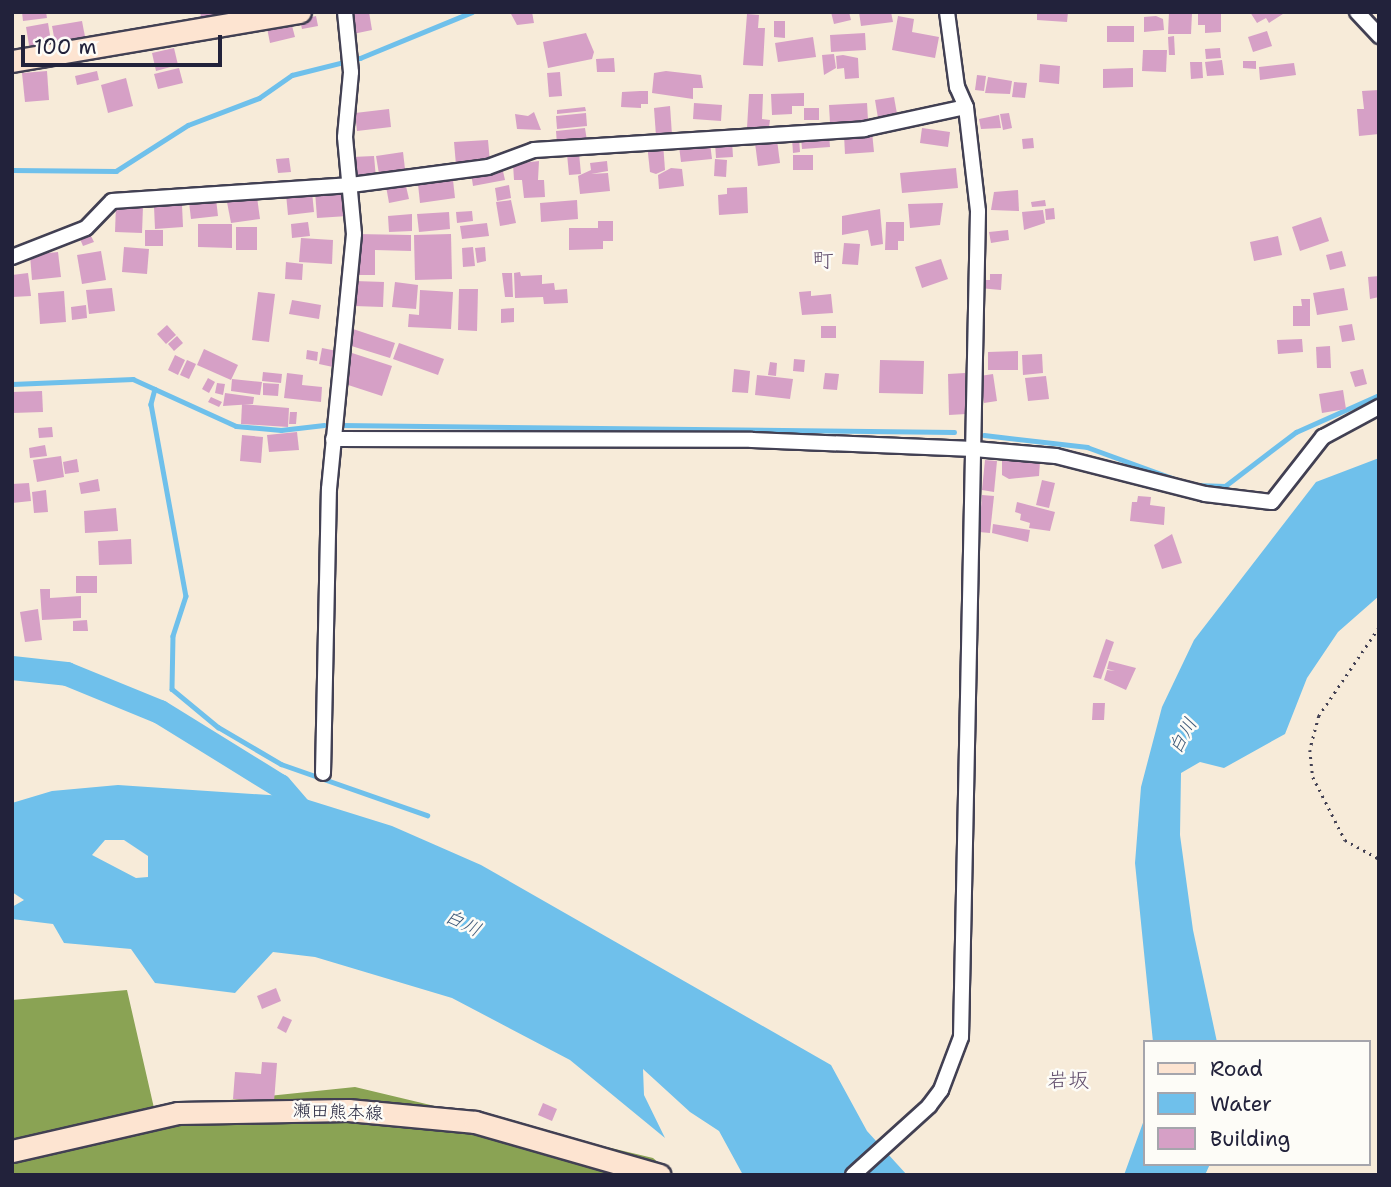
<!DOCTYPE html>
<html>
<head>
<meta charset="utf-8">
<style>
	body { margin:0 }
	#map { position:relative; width:1391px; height:1187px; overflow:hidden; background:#f7ebd9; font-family:"Shantell Sans","Klee One",sans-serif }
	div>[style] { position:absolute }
	.forest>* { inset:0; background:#8aa354 }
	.water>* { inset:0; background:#6fc0eb }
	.stream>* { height:4.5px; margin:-2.25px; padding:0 2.25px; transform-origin:2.25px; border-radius:2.25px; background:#6fc0eb }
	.river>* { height:24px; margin:-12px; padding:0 12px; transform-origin:12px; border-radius:12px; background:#6fc0eb }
	.building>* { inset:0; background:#d6a0c6 }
	.path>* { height:2.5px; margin-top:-1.25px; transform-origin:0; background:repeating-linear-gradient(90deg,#424053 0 2px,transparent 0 7px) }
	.roads { filter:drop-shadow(2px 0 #424053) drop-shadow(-2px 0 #424053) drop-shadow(0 2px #424053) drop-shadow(0 -2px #424053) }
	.street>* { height:14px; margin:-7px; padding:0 7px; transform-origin:7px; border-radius:7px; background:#fff }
	.secondary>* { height:21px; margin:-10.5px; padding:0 10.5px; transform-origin:10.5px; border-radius:10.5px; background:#fde4d1 }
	span { translate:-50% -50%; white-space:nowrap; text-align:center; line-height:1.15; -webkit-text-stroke:5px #fdfcf7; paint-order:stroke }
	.street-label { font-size:18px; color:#22223b }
	.water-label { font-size:19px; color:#3d5979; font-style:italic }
	.quarter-label { font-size:21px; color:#614e6c }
	.frame { position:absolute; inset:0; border:14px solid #22223b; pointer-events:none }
	.legend { position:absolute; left:1143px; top:1040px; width:228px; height:126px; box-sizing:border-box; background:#fdfcf7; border:2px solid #a5a5ac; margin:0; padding:9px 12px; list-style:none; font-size:21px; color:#22223b }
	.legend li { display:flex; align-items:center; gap:14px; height:35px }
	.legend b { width:35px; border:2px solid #a5a5ac }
	.scale { position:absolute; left:21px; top:35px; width:201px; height:32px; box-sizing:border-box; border:4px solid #22223b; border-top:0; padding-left:9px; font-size:21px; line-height:24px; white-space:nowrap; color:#22223b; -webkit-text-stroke:5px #fdfcf7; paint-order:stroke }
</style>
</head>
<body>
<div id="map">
	<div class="forest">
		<div style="clip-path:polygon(127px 990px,154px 1108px,355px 1087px,653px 1158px,673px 1175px,12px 1175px,12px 1000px)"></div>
	</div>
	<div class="water">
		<div style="clip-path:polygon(1379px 458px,1379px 596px,1338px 632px,1307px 678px,1285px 734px,1224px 768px,1200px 762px,1181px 773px,1180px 835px,1193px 930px,1217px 1042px,1153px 1042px,1135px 863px,1141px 787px,1162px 707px,1194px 640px,1316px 482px)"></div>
		<div style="clip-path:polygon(evenodd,118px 785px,299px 797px,392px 826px,481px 865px,831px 1065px,867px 1131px,907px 1175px,743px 1175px,719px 1131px,690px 1112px,643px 1069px,644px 1095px,665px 1138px,570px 1060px,452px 998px,315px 957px,273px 952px,235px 993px,155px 983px,131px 949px,64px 943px,53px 924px,12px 919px,12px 907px,24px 900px,12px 892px,12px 803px,52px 791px,118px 785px,105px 840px,124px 840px,148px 856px,148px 877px,136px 878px,92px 855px,105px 840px)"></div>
		<div style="clip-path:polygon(1144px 1120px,1144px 1164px,1210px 1164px,1205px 1175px,1124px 1175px)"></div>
	</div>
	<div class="stream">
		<div style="left:12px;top:170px;width:104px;rotate:0.6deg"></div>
		<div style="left:116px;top:171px;width:85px;rotate:-32.6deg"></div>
		<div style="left:188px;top:125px;width:76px;rotate:-20.8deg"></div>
		<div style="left:259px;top:98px;width:40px;rotate:-34.9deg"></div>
		<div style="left:292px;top:75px;width:70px;rotate:-14deg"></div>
		<div style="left:360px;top:58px;width:121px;rotate:-22.3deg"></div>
		<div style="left:12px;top:384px;width:121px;rotate:-2.4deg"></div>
		<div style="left:133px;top:379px;width:113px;rotate:24.5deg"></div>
		<div style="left:236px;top:426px;width:45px;rotate:5.1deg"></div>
		<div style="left:281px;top:430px;width:43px;rotate:-6.6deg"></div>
		<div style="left:155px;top:389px;width:16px;rotate:105deg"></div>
		<div style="left:151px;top:404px;width:195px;rotate:79.7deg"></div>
		<div style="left:186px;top:596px;width:42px;rotate:108deg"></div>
		<div style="left:173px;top:636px;width:53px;rotate:91.1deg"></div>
		<div style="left:172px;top:689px;width:60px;rotate:39.6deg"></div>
		<div style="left:218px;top:727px;width:73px;rotate:30.4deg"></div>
		<div style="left:281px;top:764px;width:155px;rotate:19.3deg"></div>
		<div style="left:340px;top:425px;width:614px;rotate:0.65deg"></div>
		<div style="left:984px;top:435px;width:104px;rotate:6.6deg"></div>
		<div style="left:1087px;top:447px;width:105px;rotate:20deg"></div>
		<div style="left:1195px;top:485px;width:30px;rotate:2deg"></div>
		<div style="left:1225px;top:486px;width:89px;rotate:-37.3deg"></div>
		<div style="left:1296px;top:432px;width:91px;rotate:-24deg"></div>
	</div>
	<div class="river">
		<div style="left:12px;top:668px;width:55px;rotate:6.2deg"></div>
		<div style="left:67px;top:674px;width:100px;rotate:22.2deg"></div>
		<div style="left:160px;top:712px;width:141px;rotate:31.7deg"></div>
		<div style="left:280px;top:786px;width:46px;rotate:49.4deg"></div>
	</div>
	<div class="building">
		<div style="clip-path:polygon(22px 12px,46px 12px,47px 18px,23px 21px)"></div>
		<div style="clip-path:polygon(200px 12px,219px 12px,220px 17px,202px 21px)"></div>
		<div style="clip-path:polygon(369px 12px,372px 30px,353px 34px,349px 15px)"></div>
		<div style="clip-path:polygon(510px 12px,532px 12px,534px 23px,517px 25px)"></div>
		<div style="clip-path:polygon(831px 12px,849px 12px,851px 20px,834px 24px)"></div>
		<div style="clip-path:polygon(859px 12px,891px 12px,893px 22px,861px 26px)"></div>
		<div style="clip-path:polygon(1037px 12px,1068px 12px,1067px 22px,1037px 20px)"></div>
		<div style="clip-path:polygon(1169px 12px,1192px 13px,1191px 34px,1168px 34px)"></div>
		<div style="clip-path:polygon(1198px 12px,1221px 12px,1221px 32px,1205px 33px,1205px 25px,1198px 25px)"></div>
		<div style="clip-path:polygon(1250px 12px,1286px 12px,1269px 23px,1266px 18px,1257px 23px)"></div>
		<div style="clip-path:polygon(747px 14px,759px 15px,758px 28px,765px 28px,763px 66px,743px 65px)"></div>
		<div style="clip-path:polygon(316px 16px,318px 26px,302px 29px,300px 20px)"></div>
		<div style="clip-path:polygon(898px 16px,914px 19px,912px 32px,939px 37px,935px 58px,892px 50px)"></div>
		<div style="clip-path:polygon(1156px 16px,1163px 19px,1164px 30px,1144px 32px,1144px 17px)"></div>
		<div style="clip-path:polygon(82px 21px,86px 42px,56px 47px,52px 26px)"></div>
		<div style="clip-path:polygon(774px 21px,785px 21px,785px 38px,774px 37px)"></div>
		<div style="clip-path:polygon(291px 22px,295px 37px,270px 43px,267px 28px)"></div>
		<div style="clip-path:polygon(48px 23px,52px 47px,30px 51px,26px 27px)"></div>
		<div style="clip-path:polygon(1107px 26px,1134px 26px,1134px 42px,1107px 42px)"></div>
		<div style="clip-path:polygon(1267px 31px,1272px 46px,1253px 52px,1248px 37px)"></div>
		<div style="clip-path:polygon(586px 33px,594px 52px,592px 59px,548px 68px,543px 42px)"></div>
		<div style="clip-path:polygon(865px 33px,866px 50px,831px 52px,830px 35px)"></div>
		<div style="clip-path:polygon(1174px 36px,1175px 55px,1169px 55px,1168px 37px)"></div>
		<div style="clip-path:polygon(813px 37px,816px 57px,778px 62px,775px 43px)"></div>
		<div style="clip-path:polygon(174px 48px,178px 65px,156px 71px,152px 53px)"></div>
		<div style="clip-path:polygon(1220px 48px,1221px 58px,1206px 59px,1205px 49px)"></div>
		<div style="clip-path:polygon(1143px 50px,1167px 50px,1166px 72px,1142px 71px)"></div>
		<div style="clip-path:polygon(834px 54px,836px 68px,824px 75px,822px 55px)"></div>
		<div style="clip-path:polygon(843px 55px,858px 58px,859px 78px,845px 79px,844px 68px,837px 69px,836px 56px)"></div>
		<div style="clip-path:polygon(614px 58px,615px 72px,597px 72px,596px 59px)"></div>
		<div style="clip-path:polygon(1222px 60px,1224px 75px,1207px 76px,1205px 62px)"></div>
		<div style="clip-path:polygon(1243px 61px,1256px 61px,1256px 69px,1243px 68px)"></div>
		<div style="clip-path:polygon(1190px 62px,1202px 62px,1203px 78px,1191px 79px)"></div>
		<div style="clip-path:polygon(1294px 63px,1296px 75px,1260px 80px,1259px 67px)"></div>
		<div style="clip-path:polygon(1040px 64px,1060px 66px,1059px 84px,1039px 82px)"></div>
		<div style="clip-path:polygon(179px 68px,183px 83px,158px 89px,154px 74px)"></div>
		<div style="clip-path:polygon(1133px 68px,1133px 87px,1103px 88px,1103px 69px)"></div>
		<div style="clip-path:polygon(47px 71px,49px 100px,25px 102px,22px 73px)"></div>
		<div style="clip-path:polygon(97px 71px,99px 80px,77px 85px,75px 76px)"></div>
		<div style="clip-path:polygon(666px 71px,701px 75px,703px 88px,693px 88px,693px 99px,652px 93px,654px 73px)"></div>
		<div style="clip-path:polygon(560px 72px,562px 96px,549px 97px,547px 73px)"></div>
		<div style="clip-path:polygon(977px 75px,986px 76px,984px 91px,975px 90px)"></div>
		<div style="clip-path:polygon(988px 77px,1012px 81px,1010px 94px,985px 93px)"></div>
		<div style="clip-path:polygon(126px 78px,133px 106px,108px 113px,101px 85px)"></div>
		<div style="clip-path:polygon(1014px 82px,1027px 83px,1025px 98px,1012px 97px)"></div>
		<div style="clip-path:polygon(1379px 90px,1379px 134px,1359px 136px,1357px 109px,1364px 109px,1362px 91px)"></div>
		<div style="clip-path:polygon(640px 91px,648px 91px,648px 104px,641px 104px,641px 108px,621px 107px,622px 92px)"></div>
		<div style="clip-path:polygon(804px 93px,804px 106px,792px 106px,792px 114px,772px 115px,771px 94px)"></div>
		<div style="clip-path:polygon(749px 94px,763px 94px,762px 119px,770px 120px,769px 127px,747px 128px)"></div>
		<div style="clip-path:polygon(894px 97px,897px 114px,878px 118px,875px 100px)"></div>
		<div style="clip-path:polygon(694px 103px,722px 105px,721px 121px,693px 119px)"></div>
		<div style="clip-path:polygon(867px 103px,868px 120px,830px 123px,829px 105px)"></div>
		<div style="clip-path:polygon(670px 106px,672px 135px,656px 136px,654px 108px)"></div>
		<div style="clip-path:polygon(585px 107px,586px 111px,557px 114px,557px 110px)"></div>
		<div style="clip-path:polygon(804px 108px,819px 108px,819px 120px,804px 120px)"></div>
		<div style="clip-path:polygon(389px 109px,391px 127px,357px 131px,355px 113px)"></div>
		<div style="clip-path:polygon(534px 112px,541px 130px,517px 129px,515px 114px,528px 116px)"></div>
		<div style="clip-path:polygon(586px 113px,587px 126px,557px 129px,556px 116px)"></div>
		<div style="clip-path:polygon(1009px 113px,1012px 128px,1003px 130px,1000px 114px)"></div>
		<div style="clip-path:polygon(999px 115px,1001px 128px,981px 129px,979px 119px)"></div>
		<div style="clip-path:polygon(585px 128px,587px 141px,557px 144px,556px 131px)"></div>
		<div style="clip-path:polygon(922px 128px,950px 132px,948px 147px,920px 143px)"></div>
		<div style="clip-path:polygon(872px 132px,874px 152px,845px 154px,844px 135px)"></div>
		<div style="clip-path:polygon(829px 134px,830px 147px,802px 149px,801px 137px)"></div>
		<div style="clip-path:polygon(792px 138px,799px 138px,800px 152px,793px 153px)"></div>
		<div style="clip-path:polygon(1033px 138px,1034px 148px,1023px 149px,1022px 139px)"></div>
		<div style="clip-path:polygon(488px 140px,490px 162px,456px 165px,454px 142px)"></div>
		<div style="clip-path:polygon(777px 140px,780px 163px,758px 166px,755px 143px)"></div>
		<div style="clip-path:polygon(732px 141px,733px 157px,716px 158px,715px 142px)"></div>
		<div style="clip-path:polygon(663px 143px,665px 170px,656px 174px,650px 172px,647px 144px)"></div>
		<div style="clip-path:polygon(710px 143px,712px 159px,681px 162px,679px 146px)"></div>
		<div style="clip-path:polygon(403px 152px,405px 169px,379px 174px,376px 156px)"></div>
		<div style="clip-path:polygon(579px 153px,581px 174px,569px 175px,567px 154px)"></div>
		<div style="clip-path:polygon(793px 155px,813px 155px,813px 170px,793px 170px)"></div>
		<div style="clip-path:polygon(374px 156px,376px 178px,353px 180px,352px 157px)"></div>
		<div style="clip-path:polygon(289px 158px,291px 172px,278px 173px,276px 159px)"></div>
		<div style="clip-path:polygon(715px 159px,727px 160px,726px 177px,714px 176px)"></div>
		<div style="clip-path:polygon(539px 161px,538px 180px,544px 180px,545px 197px,524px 198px,522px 180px,514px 180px,513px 164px)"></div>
		<div style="clip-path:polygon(607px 161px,608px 171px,591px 174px,608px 173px,610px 191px,580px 194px,578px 176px,591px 170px,590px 163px)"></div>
		<div style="clip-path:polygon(502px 167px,505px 180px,473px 186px,471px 173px)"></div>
		<div style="clip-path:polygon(671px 168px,682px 169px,684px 186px,659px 189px,658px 175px)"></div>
		<div style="clip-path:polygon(956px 168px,958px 188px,902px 193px,900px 173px)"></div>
		<div style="clip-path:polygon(453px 180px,455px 198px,420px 203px,418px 184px)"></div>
		<div style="clip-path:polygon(405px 182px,409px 199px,389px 203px,386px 186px)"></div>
		<div style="clip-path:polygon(509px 185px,511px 198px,497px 201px,495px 188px)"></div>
		<div style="clip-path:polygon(747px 187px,748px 213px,719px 215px,718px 195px,727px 194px,727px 188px)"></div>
		<div style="clip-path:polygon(346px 188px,348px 216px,317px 218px,315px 191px)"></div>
		<div style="clip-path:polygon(1018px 190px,1019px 211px,991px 210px,994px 192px)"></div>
		<div style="clip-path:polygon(312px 192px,314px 212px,288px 215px,286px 194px)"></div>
		<div style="clip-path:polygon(257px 197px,260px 219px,231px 223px,227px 202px)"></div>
		<div style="clip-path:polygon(216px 199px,218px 216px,191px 219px,189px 202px)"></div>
		<div style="clip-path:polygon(511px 200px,516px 223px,500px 226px,496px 202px)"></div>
		<div style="clip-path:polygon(577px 200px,578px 219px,541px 222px,540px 203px)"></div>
		<div style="clip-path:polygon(1045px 200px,1046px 206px,1032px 207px,1031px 202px)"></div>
		<div style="clip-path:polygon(943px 203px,940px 225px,910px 228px,908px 204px)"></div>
		<div style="clip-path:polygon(116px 205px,143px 206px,142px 233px,115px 232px)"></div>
		<div style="clip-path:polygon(182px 205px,183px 227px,155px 229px,154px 206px)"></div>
		<div style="clip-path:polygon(1054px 208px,1055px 219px,1046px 220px,1045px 209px)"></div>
		<div style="clip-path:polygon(880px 209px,883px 244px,871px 246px,868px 230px,842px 235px,842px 216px)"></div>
		<div style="clip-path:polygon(1043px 210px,1045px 223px,1024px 230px,1022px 212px)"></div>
		<div style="clip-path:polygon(472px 211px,473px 221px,457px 223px,456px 212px)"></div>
		<div style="clip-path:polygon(449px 212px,450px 229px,419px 232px,417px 214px)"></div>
		<div style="clip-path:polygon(412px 214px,412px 231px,389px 232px,388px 216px)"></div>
		<div style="clip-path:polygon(1321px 217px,1329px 241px,1300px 251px,1292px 227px)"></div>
		<div style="clip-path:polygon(598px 221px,613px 221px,613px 241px,603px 241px,603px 249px,569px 250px,569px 228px,598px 228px)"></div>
		<div style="clip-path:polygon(308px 222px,310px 236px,292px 238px,291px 224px)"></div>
		<div style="clip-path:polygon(886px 222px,904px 222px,904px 241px,898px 241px,898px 250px,885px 250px)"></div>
		<div style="clip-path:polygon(487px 223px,489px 236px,462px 239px,460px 226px)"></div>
		<div style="clip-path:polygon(198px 224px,232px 224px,232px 248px,198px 247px)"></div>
		<div style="clip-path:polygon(236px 227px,257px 227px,257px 250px,236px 250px)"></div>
		<div style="clip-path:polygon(88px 230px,94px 242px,83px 246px,78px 234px)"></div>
		<div style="clip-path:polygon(145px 230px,163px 230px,163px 246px,145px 246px)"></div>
		<div style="clip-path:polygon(1008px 230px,1009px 240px,991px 243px,989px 232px)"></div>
		<div style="clip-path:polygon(356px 234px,411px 235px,411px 251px,375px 250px,375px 275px,355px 275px)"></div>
		<div style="clip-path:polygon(451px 234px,452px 279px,415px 280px,414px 235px)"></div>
		<div style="clip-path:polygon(1278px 236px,1282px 255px,1254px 261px,1250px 242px)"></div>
		<div style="clip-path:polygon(301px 238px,333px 240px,332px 264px,299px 262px)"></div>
		<div style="clip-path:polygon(844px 243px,860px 244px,858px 265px,842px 264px)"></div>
		<div style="clip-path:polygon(124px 247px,149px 249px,147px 274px,122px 272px)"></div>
		<div style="clip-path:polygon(473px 247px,475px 266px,463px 267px,462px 248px)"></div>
		<div style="clip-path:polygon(485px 247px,486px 261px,477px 263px,475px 248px)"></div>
		<div style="clip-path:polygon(101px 251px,106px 280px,82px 284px,77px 255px)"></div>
		<div style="clip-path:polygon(1342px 251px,1346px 266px,1330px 270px,1326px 255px)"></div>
		<div style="clip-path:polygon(58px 252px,61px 277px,32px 280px,30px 255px)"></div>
		<div style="clip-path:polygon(941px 259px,948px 279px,922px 288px,915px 267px)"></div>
		<div style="clip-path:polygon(286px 262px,303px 264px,302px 280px,285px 279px)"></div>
		<div style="clip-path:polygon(520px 272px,521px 276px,542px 275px,542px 284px,554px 283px,555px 290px,567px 289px,568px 303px,544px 304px,543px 297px,515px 298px,514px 273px)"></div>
		<div style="clip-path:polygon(28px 273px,31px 296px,12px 297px,12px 275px)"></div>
		<div style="clip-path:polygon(502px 273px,512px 273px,513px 297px,505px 297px)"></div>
		<div style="clip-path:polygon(990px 274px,1002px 274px,1001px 290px,979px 288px,979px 280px,990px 280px)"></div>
		<div style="clip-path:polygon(1379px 276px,1379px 297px,1370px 299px,1368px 277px)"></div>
		<div style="clip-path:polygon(355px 281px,384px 282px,383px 307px,354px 306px)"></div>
		<div style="clip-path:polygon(395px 282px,418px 285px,416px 309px,392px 307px)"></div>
		<div style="clip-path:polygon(112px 288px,115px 311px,89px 314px,86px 290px)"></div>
		<div style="clip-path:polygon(1344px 288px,1348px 310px,1317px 315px,1313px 293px)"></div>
		<div style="clip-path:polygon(459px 289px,478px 289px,477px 331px,458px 330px)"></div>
		<div style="clip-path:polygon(420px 290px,453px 292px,451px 329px,408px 327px,409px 314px,419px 315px)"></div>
		<div style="clip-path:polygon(64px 291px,66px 322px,40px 324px,38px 293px)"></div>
		<div style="clip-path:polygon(811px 291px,811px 296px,831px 294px,833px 313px,802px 315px,799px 292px)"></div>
		<div style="clip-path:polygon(258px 292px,275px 294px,269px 342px,252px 340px)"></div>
		<div style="clip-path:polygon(1301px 299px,1310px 299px,1310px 326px,1293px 326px,1293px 306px,1302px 306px)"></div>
		<div style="clip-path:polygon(292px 300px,321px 305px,319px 319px,289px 314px)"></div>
		<div style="clip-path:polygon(86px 305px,87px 318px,72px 320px,71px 307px)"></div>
		<div style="clip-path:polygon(514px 308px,514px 322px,501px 323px,501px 309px)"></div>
		<div style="clip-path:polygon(1352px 324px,1355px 340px,1342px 342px,1339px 326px)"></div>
		<div style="clip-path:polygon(167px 325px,176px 335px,166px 344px,157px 334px)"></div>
		<div style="clip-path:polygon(821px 326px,836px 326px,836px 338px,821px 338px)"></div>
		<div style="clip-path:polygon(350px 328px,395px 343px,390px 358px,345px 344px)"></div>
		<div style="clip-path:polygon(177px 336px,183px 343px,174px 351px,168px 344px)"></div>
		<div style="clip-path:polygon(1302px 339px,1303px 352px,1278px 354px,1277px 340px)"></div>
		<div style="clip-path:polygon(399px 343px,444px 359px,438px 375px,393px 359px)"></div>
		<div style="clip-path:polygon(1330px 346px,1331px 368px,1317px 368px,1316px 347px)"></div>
		<div style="clip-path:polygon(322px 348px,337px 351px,333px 367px,319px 364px)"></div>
		<div style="clip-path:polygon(204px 349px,238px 365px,231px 380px,197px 365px)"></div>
		<div style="clip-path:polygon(307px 350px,318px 352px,317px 361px,306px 359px)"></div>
		<div style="clip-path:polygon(1018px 351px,1018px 370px,988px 370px,988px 352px)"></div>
		<div style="clip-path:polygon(352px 353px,392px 366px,382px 396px,342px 383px)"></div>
		<div style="clip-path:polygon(1042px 354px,1043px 373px,1023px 375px,1022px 355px)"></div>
		<div style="clip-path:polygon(175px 355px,185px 360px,178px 375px,168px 370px)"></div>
		<div style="clip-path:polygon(794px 359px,805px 360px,804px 372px,793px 371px)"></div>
		<div style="clip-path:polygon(187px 360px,196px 364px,189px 379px,180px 375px)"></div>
		<div style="clip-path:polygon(880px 360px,924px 361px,923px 394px,879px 393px)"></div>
		<div style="clip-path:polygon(770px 362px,777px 363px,776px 376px,768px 375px)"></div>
		<div style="clip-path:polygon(734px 369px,750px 371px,748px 393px,732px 392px)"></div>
		<div style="clip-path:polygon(1363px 369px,1367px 384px,1355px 387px,1350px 372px)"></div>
		<div style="clip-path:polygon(263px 372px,282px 374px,281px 383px,262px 381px)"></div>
		<div style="clip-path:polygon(287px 373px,303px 375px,302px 385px,322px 387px,321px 402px,284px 398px)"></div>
		<div style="clip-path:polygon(825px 373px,839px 374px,837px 390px,823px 389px)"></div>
		<div style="clip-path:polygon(965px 373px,966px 414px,949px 415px,948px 374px)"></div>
		<div style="clip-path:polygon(993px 374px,997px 401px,984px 403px,980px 376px)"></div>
		<div style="clip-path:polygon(757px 375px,793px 379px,790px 399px,755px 395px)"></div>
		<div style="clip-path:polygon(1046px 376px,1049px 399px,1028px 401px,1025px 378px)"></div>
		<div style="clip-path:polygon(208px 378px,215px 382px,209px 393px,202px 389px)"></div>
		<div style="clip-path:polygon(232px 379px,262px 382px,260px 395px,231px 391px)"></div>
		<div style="clip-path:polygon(217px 383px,225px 384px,223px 395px,215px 393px)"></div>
		<div style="clip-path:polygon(263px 383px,279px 384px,278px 396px,263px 395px)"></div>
		<div style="clip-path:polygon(1343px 390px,1346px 409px,1322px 413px,1319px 394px)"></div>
		<div style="clip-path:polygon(42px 391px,43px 412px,12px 413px,12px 392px)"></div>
		<div style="clip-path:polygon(225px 393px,254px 397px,253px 404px,223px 406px)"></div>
		<div style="clip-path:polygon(211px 397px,222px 402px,219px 407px,208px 402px)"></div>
		<div style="clip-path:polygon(242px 404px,289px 408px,288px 427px,241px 424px)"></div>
		<div style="clip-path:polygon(290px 412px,297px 412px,296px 424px,289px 424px)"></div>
		<div style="clip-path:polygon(52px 427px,53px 437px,39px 438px,38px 428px)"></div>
		<div style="clip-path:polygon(297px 432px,299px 450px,269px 452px,267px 435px)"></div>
		<div style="clip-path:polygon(242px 435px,263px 437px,261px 463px,240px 461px)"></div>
		<div style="clip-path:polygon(45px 445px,47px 456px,30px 458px,29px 448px)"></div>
		<div style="clip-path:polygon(61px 456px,64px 477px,37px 482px,33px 460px)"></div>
		<div style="clip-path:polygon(1002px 458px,1040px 461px,1039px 476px,1009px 479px,1002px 475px)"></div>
		<div style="clip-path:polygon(77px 459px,79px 472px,65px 474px,63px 462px)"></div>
		<div style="clip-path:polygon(985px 460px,997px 461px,994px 492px,982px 490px)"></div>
		<div style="clip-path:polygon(98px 479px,100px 491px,81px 494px,79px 483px)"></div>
		<div style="clip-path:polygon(1042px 480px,1055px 483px,1049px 508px,1036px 505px)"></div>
		<div style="clip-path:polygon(29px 483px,31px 501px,12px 503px,12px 484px)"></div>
		<div style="clip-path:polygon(46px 490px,48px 512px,34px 513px,32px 492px)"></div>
		<div style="clip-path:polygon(982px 495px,994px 496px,990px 533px,979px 532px)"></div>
		<div style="clip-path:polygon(1138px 496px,1151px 497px,1150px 505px,1165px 507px,1164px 525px,1130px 521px,1132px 502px,1137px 502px)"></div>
		<div style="clip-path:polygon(1017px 502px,1055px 512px,1050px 531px,1029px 528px,1030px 523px,1020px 520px,1021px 514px,1015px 512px)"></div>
		<div style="clip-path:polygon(116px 508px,118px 531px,85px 533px,84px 511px)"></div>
		<div style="clip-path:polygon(993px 524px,1030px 530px,1028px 542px,992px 533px)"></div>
		<div style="clip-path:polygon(1172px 534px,1182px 563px,1162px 569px,1154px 545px)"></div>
		<div style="clip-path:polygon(131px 539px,132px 564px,99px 565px,98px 541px)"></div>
		<div style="clip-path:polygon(76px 576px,97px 576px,97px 593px,76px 593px)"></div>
		<div style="clip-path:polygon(40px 589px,50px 589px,50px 598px,81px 596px,81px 618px,42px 620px)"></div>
		<div style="clip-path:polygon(38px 609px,42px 640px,25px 642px,20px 612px)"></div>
		<div style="clip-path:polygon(87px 620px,88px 631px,73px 631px,73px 621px)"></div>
		<div style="clip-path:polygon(1106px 639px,1114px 642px,1101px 679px,1093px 677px)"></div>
		<div style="clip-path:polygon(1109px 661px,1136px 668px,1126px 690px,1104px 680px,1107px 670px,1115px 671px,1107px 669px)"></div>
		<div style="clip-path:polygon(1093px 703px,1105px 703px,1104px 720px,1092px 720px)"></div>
		<div style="clip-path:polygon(276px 988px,281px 1001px,262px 1009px,257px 996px)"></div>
		<div style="clip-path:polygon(283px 1016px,292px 1020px,286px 1033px,277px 1028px)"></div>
		<div style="clip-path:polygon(262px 1062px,277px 1063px,274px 1102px,233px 1099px,235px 1072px,261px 1074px)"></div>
		<div style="clip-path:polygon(543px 1103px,557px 1109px,552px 1121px,538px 1115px)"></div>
	</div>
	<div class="path">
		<div style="left:1379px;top:628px;width:107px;rotate:124.3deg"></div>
		<div style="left:1319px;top:716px;width:35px;rotate:105deg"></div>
		<div style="left:1310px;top:750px;width:27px;rotate:84deg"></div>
		<div style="left:1313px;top:777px;width:71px;rotate:63.1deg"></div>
		<div style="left:1345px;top:840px;width:39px;rotate:29deg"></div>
	</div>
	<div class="roads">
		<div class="street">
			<div style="left:1357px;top:12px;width:33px;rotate:47deg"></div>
			<div style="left:12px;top:257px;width:79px;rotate:-21.4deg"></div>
			<div style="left:86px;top:228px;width:37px;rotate:-46deg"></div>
			<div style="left:112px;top:201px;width:240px;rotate:-3.8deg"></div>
			<div style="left:351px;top:185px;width:138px;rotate:-7.5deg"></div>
			<div style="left:488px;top:167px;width:49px;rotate:-20.3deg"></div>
			<div style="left:534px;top:150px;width:331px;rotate:-3.6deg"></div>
			<div style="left:864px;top:129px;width:104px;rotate:-12.2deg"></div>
			<div style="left:333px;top:439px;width:419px;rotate:0.1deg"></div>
			<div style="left:752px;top:440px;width:222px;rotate:2.3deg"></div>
			<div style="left:974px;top:449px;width:82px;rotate:4.9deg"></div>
			<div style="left:1056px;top:456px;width:154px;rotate:14.3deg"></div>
			<div style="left:1205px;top:494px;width:67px;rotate:6.8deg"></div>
			<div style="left:1272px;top:502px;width:83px;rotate:-51.9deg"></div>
			<div style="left:1323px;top:437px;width:64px;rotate:-28.2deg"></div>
			<div style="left:323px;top:773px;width:284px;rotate:-88.8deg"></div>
			<div style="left:329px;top:489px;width:256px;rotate:-84.4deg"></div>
			<div style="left:354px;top:234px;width:97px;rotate:-95.3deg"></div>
			<div style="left:345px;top:137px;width:65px;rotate:-84.7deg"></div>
			<div style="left:351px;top:72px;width:60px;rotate:-95.7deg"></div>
			<div style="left:853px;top:1175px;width:103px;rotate:-42.2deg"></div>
			<div style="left:929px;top:1106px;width:20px;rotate:-53deg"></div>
			<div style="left:941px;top:1090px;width:57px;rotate:-69.3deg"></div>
			<div style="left:961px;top:1037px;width:826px;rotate:-88.82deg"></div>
			<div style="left:978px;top:211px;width:105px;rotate:-96.6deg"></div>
			<div style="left:966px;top:107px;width:22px;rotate:-114deg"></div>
			<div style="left:957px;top:87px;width:76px;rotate:-97.6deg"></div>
		</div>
		<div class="secondary">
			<div style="left:12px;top:61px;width:292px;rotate:-9.7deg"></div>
			<div style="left:12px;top:1151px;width:170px;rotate:-12.9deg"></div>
			<div style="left:178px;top:1113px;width:170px;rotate:-1deg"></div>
			<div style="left:348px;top:1110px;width:128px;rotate:5.4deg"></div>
			<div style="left:475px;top:1122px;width:192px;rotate:16deg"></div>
		</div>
	</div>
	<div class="street-label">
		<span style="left:338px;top:1112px;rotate:2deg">瀬田熊本線</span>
	</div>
	<div class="water-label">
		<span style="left:1183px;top:736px;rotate:-61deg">白川</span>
		<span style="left:463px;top:923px;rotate:26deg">白川</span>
	</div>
	<div class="quarter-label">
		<span style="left:823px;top:260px">町</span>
		<span style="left:1068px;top:1080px">岩坂</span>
	</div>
	<div class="frame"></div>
	<ul class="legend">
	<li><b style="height:9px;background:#fde4d1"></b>Road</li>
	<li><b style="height:19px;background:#6fc0eb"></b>Water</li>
	<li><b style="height:19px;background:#d6a0c6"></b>Building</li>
	</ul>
	<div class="scale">100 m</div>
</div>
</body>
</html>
